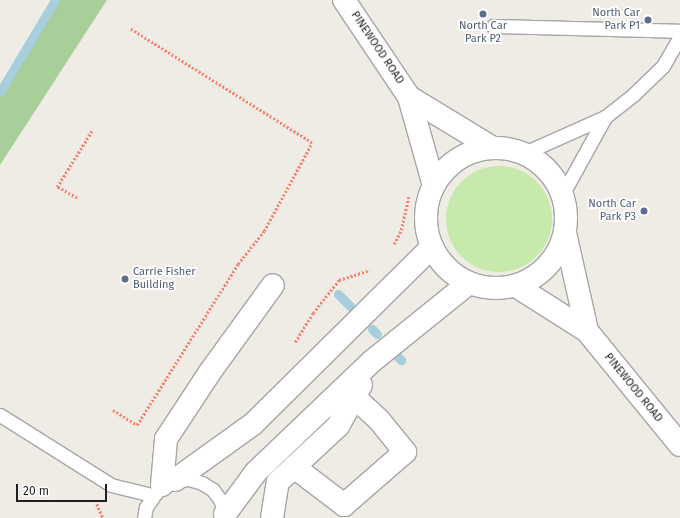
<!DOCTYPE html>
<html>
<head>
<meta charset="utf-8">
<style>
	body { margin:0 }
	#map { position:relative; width:680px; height:518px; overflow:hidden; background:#efece5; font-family:"Fira Sans",sans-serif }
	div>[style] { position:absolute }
	.grass>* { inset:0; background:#c8e9ac }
	.round { border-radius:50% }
	.forest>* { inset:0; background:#a8ce9a }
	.stream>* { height:9px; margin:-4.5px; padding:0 4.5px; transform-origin:4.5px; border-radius:4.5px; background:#a6cedc }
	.path>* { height:2.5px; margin-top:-1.25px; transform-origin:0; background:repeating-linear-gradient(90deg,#f7816e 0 2px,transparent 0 4px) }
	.roads { filter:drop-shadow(1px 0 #a6a6a6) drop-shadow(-1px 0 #a6a6a6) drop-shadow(0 1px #a6a6a6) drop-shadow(0 -1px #a6a6a6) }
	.service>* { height:13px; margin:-6.5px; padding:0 6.5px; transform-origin:6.5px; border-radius:6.5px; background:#fff }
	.minor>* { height:22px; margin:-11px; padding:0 11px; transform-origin:11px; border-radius:11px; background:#fff }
	.tertiary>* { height:22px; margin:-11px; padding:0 11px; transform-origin:11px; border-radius:11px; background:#fff }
	.tertiary>.ring { margin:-11px; padding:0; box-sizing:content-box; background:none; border:22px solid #fff; border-radius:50% }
	.dots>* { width:11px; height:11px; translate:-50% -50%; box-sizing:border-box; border:2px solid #fff; border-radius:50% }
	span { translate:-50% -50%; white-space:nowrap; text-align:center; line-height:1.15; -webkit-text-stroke:3.5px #fff; paint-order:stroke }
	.service-label { font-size:11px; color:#4e5e75 }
	.right { translate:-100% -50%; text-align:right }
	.left { translate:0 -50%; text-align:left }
	.street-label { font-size:11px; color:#1f1f1f }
	.scale { position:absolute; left:16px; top:484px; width:91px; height:18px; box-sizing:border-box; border:2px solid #1f1f1f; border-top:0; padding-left:5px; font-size:12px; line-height:14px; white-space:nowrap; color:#1f1f1f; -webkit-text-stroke:3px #fff; paint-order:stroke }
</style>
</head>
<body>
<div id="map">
	<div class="grass">
		<div class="round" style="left:446px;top:166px;width:106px;height:106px"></div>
	</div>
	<div class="forest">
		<div style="clip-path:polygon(55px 0,107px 0,0 165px,0 90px)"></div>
	</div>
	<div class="stream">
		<div style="left:0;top:92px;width:107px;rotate:-59.1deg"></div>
		<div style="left:338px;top:294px;width:18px;rotate:45deg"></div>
		<div style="left:372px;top:329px;width:7px;rotate:45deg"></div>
		<div style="left:397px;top:356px;width:6px;rotate:45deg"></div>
	</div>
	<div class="path">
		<div style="left:77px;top:198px;width:23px;rotate:-151deg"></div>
		<div style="left:57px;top:187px;width:68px;rotate:-58.2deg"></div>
		<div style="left:394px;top:244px;width:16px;rotate:-63deg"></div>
		<div style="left:401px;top:230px;width:35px;rotate:-77deg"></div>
		<div style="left:295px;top:342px;width:34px;rotate:-58deg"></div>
		<div style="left:313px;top:313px;width:42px;rotate:-51.8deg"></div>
		<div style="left:339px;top:280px;width:32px;rotate:-18deg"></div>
		<div style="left:113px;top:410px;width:28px;rotate:32deg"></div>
		<div style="left:137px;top:425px;width:190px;rotate:-57.9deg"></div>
		<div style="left:238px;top:264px;width:42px;rotate:-51.8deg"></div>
		<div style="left:264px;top:231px;width:100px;rotate:-61.4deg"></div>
		<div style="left:312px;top:143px;width:215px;rotate:-147.9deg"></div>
		<div style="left:97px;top:504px;width:15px;rotate:67deg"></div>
	</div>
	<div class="roads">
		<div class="service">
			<div style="left:493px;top:26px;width:187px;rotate:1.5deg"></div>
			<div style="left:522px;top:154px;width:91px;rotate:-24deg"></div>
			<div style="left:562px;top:195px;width:89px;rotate:-61.1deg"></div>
			<div style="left:605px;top:117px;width:37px;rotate:-38deg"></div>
			<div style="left:634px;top:94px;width:40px;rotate:-44deg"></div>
			<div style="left:663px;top:66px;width:34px;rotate:-60deg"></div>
			<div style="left:0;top:415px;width:131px;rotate:32.2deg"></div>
			<div style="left:111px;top:485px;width:42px;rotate:13.7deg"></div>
			<div style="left:176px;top:480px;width:13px;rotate:-4deg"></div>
			<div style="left:189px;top:479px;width:14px;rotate:17deg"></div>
			<div style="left:202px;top:483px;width:13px;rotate:32deg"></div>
			<div style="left:213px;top:490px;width:14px;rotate:54deg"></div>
			<div style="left:221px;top:501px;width:17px;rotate:77deg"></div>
			<div style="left:144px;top:518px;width:11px;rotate:-80deg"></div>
			<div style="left:146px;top:507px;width:21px;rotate:-55deg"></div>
		</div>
		<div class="minor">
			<div style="left:565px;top:233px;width:100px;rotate:77.3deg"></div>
			<div style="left:516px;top:286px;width:84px;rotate:32.4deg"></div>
			<div style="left:587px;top:331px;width:147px;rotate:50.8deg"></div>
			<div style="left:294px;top:467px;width:63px;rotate:37.2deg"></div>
			<div style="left:344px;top:505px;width:81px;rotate:-41deg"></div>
			<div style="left:405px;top:452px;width:41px;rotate:-129.1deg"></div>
			<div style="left:379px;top:420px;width:33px;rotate:-137deg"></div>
			<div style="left:175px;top:480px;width:96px;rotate:-35.7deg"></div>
			<div style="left:253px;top:424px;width:252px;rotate:-44.7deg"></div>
			<div style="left:162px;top:485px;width:46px;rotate:-85deg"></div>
			<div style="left:166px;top:439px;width:80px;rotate:-56.7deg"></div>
			<div style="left:210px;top:372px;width:107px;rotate:-54.1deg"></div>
			<div style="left:225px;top:514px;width:52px;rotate:-53.6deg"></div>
			<div style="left:256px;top:472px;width:159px;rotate:-43.7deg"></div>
			<div style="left:371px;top:362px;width:126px;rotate:-38.9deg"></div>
			<div style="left:272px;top:518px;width:36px;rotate:-81deg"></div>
			<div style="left:278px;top:482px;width:82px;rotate:-43deg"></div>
			<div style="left:338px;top:426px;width:47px;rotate:-60.7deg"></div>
		</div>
		<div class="tertiary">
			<div style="left:344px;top:0;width:117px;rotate:56.2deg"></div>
			<div style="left:409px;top:97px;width:92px;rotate:74.3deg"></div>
			<div style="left:409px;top:97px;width:98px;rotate:31.3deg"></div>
			<div class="ring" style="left:426px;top:148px;width:118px;height:118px"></div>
		</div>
	</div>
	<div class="dots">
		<div style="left:483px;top:14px;background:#5c6f8a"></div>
		<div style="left:648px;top:20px;background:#5c6f8a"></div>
		<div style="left:644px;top:211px;background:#5c6f8a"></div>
		<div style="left:125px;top:279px;background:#5c6f8a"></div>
	</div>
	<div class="service-label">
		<span class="right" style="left:640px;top:20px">North Car<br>Park P1</span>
		<span style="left:483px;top:33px">North Car<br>Park P2</span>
		<span class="right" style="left:636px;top:211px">North Car<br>Park P3</span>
		<span class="left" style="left:133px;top:279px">Carrie Fisher<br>Building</span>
	</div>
	<div class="street-label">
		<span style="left:377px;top:48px;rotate:56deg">PINEWOOD ROAD</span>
		<span style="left:633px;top:388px;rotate:51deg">PINEWOOD ROAD</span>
	</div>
	<div class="scale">20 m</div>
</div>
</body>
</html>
